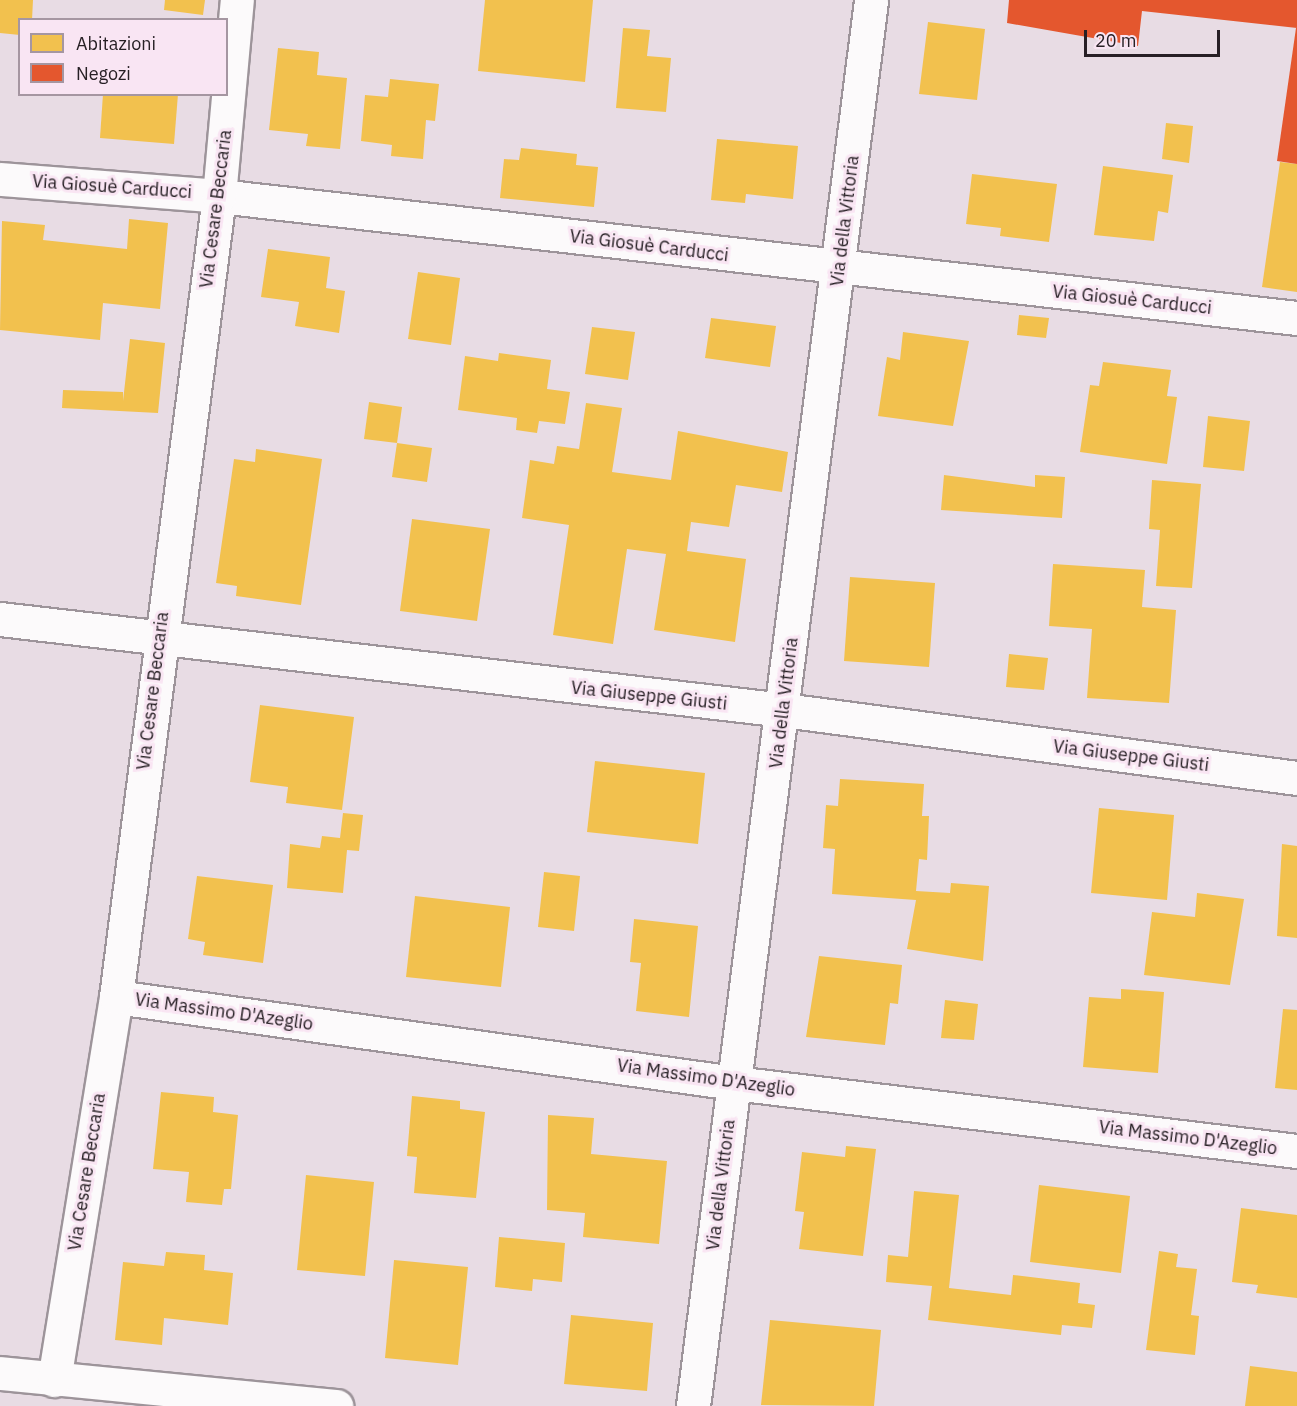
<!DOCTYPE html>
<html>
<head>
<meta charset="utf-8">
<style>
	body { margin:0 }
	#map { position:relative; width:1297px; height:1406px; overflow:hidden; background:#e8dce4; font-family:"IBM Plex Sans",sans-serif }
	div>[style] { position:absolute }
	.homes>* { inset:0; background:#f2c14e }
	.shops>* { inset:0; background:#e4572e }
	.roads { filter:drop-shadow(2px 0 #9d949a) drop-shadow(-2px 0 #9d949a) drop-shadow(0 2px #9d949a) drop-shadow(0 -2px #9d949a) }
	.street>* { height:33px; margin:-16.5px; padding:0 16.5px; transform-origin:16.5px; border-radius:16.5px; background:#fcfafb }
	span { translate:-50% -50%; white-space:nowrap; text-align:center; line-height:1.15; -webkit-text-stroke:6px #f9e5f3; paint-order:stroke }
	.street-label { font-size:18px; color:#272025 }
	.legend { position:absolute; left:18px; top:18px; width:210px; height:78px; box-sizing:border-box; background:#f9e5f3; border:2px solid #a596a1; margin:0; padding:8px 10px; list-style:none; font-size:18px; color:#272025 }
	.legend li { display:flex; align-items:center; gap:12px; height:30px }
	.legend b { width:30px; border:2px solid #a596a1 }
	.scale { position:absolute; left:1084px; top:30px; width:136px; height:27px; box-sizing:border-box; border:3px solid #272025; border-top:0; padding-left:8px; font-size:18px; line-height:21px; white-space:nowrap; color:#272025; -webkit-text-stroke:4px #f9e5f3; paint-order:stroke }
</style>
</head>
<body>
<div id="map">
	<div class="homes">
		<div style="clip-path:polygon(0 0,33px 0,32px 20px,20px 20px,20px 35px,0 33px)"></div>
		<div style="clip-path:polygon(165px 0,205px 0,203px 15px,164px 10px)"></div>
		<div style="clip-path:polygon(485px 0,593px 0,585px 82px,478px 71px)"></div>
		<div style="clip-path:polygon(928px 22px,985px 29px,977px 100px,919px 94px)"></div>
		<div style="clip-path:polygon(623px 28px,650px 30px,647px 56px,671px 58px,666px 112px,616px 108px)"></div>
		<div style="clip-path:polygon(278px 48px,319px 52px,317px 75px,347px 78px,340px 149px,306px 146px,308px 134px,269px 130px)"></div>
		<div style="clip-path:polygon(390px 79px,439px 84px,435px 121px,426px 120px,423px 159px,391px 156px,392px 145px,361px 141px,365px 95px,388px 97px)"></div>
		<div style="clip-path:polygon(103px 94px,178px 94px,174px 144px,100px 138px)"></div>
		<div style="clip-path:polygon(1166px 123px,1193px 126px,1189px 163px,1162px 159px)"></div>
		<div style="clip-path:polygon(717px 139px,798px 146px,793px 199px,746px 194px,745px 203px,711px 200px)"></div>
		<div style="clip-path:polygon(521px 148px,577px 154px,576px 165px,598px 167px,594px 207px,500px 198px,504px 159px,519px 160px)"></div>
		<div style="clip-path:polygon(1280px 162px,1297px 164px,1297px 292px,1262px 287px)"></div>
		<div style="clip-path:polygon(1103px 166px,1173px 175px,1168px 213px,1158px 211px,1154px 241px,1094px 235px)"></div>
		<div style="clip-path:polygon(972px 174px,1057px 184px,1049px 242px,1000px 236px,1001px 228px,966px 224px)"></div>
		<div style="clip-path:polygon(129px 219px,168px 223px,160px 309px,103px 303px,100px 340px,0 330px,2px 221px,45px 225px,43px 240px,127px 249px)"></div>
		<div style="clip-path:polygon(268px 249px,330px 257px,326px 288px,345px 291px,339px 333px,295px 326px,299px 302px,261px 297px)"></div>
		<div style="clip-path:polygon(418px 272px,460px 278px,451px 345px,408px 339px)"></div>
		<div style="clip-path:polygon(1019px 315px,1049px 318px,1046px 338px,1017px 335px)"></div>
		<div style="clip-path:polygon(711px 318px,776px 326px,770px 367px,705px 358px)"></div>
		<div style="clip-path:polygon(592px 327px,635px 332px,628px 380px,585px 374px)"></div>
		<div style="clip-path:polygon(903px 332px,969px 341px,953px 426px,878px 416px,887px 357px,900px 360px)"></div>
		<div style="clip-path:polygon(130px 339px,165px 343px,158px 413px,62px 408px,63px 390px,123px 392px,123px 401px)"></div>
		<div style="clip-path:polygon(499px 353px,551px 360px,547px 389px,570px 392px,565px 424px,539px 421px,537px 433px,516px 430px,517px 418px,458px 410px,465px 356px,498px 361px)"></div>
		<div style="clip-path:polygon(1103px 362px,1171px 370px,1167px 396px,1177px 397px,1167px 464px,1080px 452px,1090px 385px,1099px 386px)"></div>
		<div style="clip-path:polygon(369px 402px,402px 407px,397px 443px,364px 439px)"></div>
		<div style="clip-path:polygon(586px 403px,622px 408px,612px 472px,671px 480px,678px 431px,788px 452px,782px 492px,736px 485px,729px 527px,691px 522px,687px 551px,746px 559px,735px 642px,654px 630px,666px 554px,627px 549px,613px 644px,553px 635px,569px 525px,522px 518px,530px 460px,554px 464px,557px 446px,579px 449px)"></div>
		<div style="clip-path:polygon(1208px 416px,1250px 421px,1244px 471px,1203px 467px)"></div>
		<div style="clip-path:polygon(397px 443px,432px 448px,427px 482px,392px 477px)"></div>
		<div style="clip-path:polygon(256px 449px,322px 459px,301px 605px,236px 596px,237px 586px,216px 583px,234px 459px,255px 462px)"></div>
		<div style="clip-path:polygon(944px 475px,1035px 487px,1035px 475px,1065px 477px,1062px 518px,941px 510px)"></div>
		<div style="clip-path:polygon(1152px 480px,1201px 484px,1192px 588px,1156px 586px,1160px 530px,1149px 529px)"></div>
		<div style="clip-path:polygon(412px 519px,490px 529px,477px 621px,400px 611px)"></div>
		<div style="clip-path:polygon(1053px 564px,1145px 570px,1142px 607px,1176px 610px,1169px 703px,1087px 698px,1092px 629px,1049px 626px)"></div>
		<div style="clip-path:polygon(850px 577px,935px 583px,929px 667px,844px 661px)"></div>
		<div style="clip-path:polygon(1009px 654px,1048px 658px,1044px 690px,1006px 687px)"></div>
		<div style="clip-path:polygon(260px 705px,354px 717px,342px 810px,286px 803px,288px 787px,250px 782px)"></div>
		<div style="clip-path:polygon(595px 761px,705px 773px,698px 844px,587px 832px)"></div>
		<div style="clip-path:polygon(840px 779px,924px 784px,922px 816px,929px 816px,927px 860px,919px 859px,916px 891px,950px 893px,951px 883px,989px 886px,983px 961px,907px 949px,916px 900px,832px 894px,835px 849px,823px 848px,826px 805px,838px 806px)"></div>
		<div style="clip-path:polygon(1099px 808px,1174px 815px,1167px 900px,1091px 893px)"></div>
		<div style="clip-path:polygon(343px 813px,363px 815px,359px 851px,347px 850px,343px 893px,287px 888px,290px 844px,320px 848px,322px 836px,340px 838px)"></div>
		<div style="clip-path:polygon(1282px 844px,1297px 846px,1297px 938px,1277px 936px)"></div>
		<div style="clip-path:polygon(544px 872px,580px 876px,574px 931px,538px 927px)"></div>
		<div style="clip-path:polygon(197px 876px,273px 885px,263px 963px,203px 955px,205px 942px,188px 939px)"></div>
		<div style="clip-path:polygon(1197px 893px,1244px 899px,1230px 985px,1144px 975px,1152px 912px,1195px 917px)"></div>
		<div style="clip-path:polygon(415px 896px,510px 907px,501px 987px,406px 977px)"></div>
		<div style="clip-path:polygon(634px 919px,698px 926px,689px 1017px,636px 1011px,641px 963px,630px 962px)"></div>
		<div style="clip-path:polygon(819px 956px,902px 965px,898px 1004px,890px 1003px,885px 1045px,806px 1037px)"></div>
		<div style="clip-path:polygon(1121px 989px,1164px 992px,1158px 1073px,1083px 1067px,1089px 997px,1121px 999px)"></div>
		<div style="clip-path:polygon(945px 1000px,978px 1004px,974px 1040px,941px 1038px)"></div>
		<div style="clip-path:polygon(1283px 1009px,1297px 1010px,1297px 1090px,1275px 1088px)"></div>
		<div style="clip-path:polygon(161px 1092px,214px 1097px,213px 1112px,238px 1115px,231px 1189px,224px 1189px,222px 1205px,186px 1202px,189px 1172px,153px 1169px)"></div>
		<div style="clip-path:polygon(412px 1096px,460px 1101px,460px 1109px,485px 1112px,476px 1198px,414px 1193px,417px 1157px,407px 1156px)"></div>
		<div style="clip-path:polygon(548px 1115px,594px 1118px,591px 1154px,667px 1161px,659px 1244px,583px 1237px,585px 1213px,547px 1210px)"></div>
		<div style="clip-path:polygon(846px 1146px,876px 1149px,863px 1256px,799px 1249px,804px 1212px,795px 1211px,802px 1152px,845px 1157px)"></div>
		<div style="clip-path:polygon(306px 1175px,374px 1182px,365px 1276px,297px 1270px)"></div>
		<div style="clip-path:polygon(1039px 1185px,1130px 1196px,1121px 1273px,1030px 1262px)"></div>
		<div style="clip-path:polygon(914px 1191px,959px 1195px,949px 1288px,1011px 1295px,1013px 1275px,1080px 1283px,1078px 1303px,1095px 1305px,1092px 1328px,1062px 1325px,1061px 1335px,928px 1320px,932px 1286px,886px 1282px,888px 1255px,908px 1257px)"></div>
		<div style="clip-path:polygon(1241px 1208px,1297px 1215px,1297px 1298px,1256px 1293px,1258px 1285px,1232px 1282px)"></div>
		<div style="clip-path:polygon(499px 1237px,565px 1243px,562px 1282px,533px 1279px,532px 1291px,495px 1287px)"></div>
		<div style="clip-path:polygon(1159px 1251px,1178px 1254px,1176px 1267px,1197px 1269px,1191px 1315px,1199px 1316px,1195px 1355px,1146px 1350px)"></div>
		<div style="clip-path:polygon(166px 1252px,205px 1255px,204px 1270px,233px 1273px,228px 1325px,164px 1318px,162px 1345px,115px 1340px,123px 1262px,164px 1266px)"></div>
		<div style="clip-path:polygon(394px 1260px,468px 1267px,458px 1365px,385px 1358px)"></div>
		<div style="clip-path:polygon(571px 1315px,653px 1323px,647px 1391px,564px 1384px)"></div>
		<div style="clip-path:polygon(770px 1320px,881px 1330px,874px 1406px,761px 1405px)"></div>
		<div style="clip-path:polygon(1250px 1366px,1297px 1372px,1297px 1406px,1245px 1406px)"></div>
	</div>
	<div class="shops">
		<div style="clip-path:polygon(1009px 0,1297px 0,1297px 28px,1142px 11px,1138px 46px,1007px 23px)"></div>
		<div style="clip-path:polygon(1296px 28px,1297px 28px,1297px 164px,1277px 161px)"></div>
	</div>
	<div class="roads">
		<div class="street">
			<div style="left:0;top:179px;width:220px;rotate:4.4deg"></div>
			<div style="left:219px;top:196px;width:1085px;rotate:6.46deg"></div>
			<div style="left:0;top:619px;width:789px;rotate:6.62deg"></div>
			<div style="left:784px;top:710px;width:517px;rotate:7.55deg"></div>
			<div style="left:116px;top:997px;width:624px;rotate:7.92deg"></div>
			<div style="left:734px;top:1083px;width:567px;rotate:6.89deg"></div>
			<div style="left:0;top:1373px;width:338px;rotate:5.6deg"></div>
			<div style="left:54px;top:1380px;width:388px;rotate:-80.8deg"></div>
			<div style="left:116px;top:997px;width:808px;rotate:-82.67deg"></div>
			<div style="left:219px;top:196px;width:197px;rotate:-84.8deg"></div>
			<div style="left:693px;top:1406px;width:1417px;rotate:-82.78deg"></div>
		</div>
	</div>
	<div class="street-label">
		<span style="left:112px;top:187px;rotate:4deg">Via Giosuè Carducci</span>
		<span style="left:216px;top:209px;rotate:-83deg">Via Cesare Beccaria</span>
		<span style="left:845px;top:221px;rotate:-83deg">Via della Vittoria</span>
		<span style="left:649px;top:246px;rotate:7deg">Via Giosuè Carducci</span>
		<span style="left:1132px;top:300px;rotate:6deg">Via Giosuè Carducci</span>
		<span style="left:153px;top:691px;rotate:-83deg">Via Cesare Beccaria</span>
		<span style="left:649px;top:696px;rotate:6deg">Via Giuseppe Giusti</span>
		<span style="left:784px;top:703px;rotate:-83deg">Via della Vittoria</span>
		<span style="left:1131px;top:756px;rotate:7deg">Via Giuseppe Giusti</span>
		<span style="left:224px;top:1012px;rotate:8deg">Via Massimo D'Azeglio</span>
		<span style="left:706px;top:1078px;rotate:8deg">Via Massimo D'Azeglio</span>
		<span style="left:1188px;top:1138px;rotate:7deg">Via Massimo D'Azeglio</span>
		<span style="left:87px;top:1172px;rotate:-81deg">Via Cesare Beccaria</span>
		<span style="left:721px;top:1185px;rotate:-83deg">Via della Vittoria</span>
	</div>
	<ul class="legend">
	<li><b style="height:16px;background:#f2c14e"></b>Abitazioni</li>
	<li><b style="height:16px;background:#e4572e"></b>Negozi</li>
	</ul>
	<div class="scale">20 m</div>
</div>
</body>
</html>
